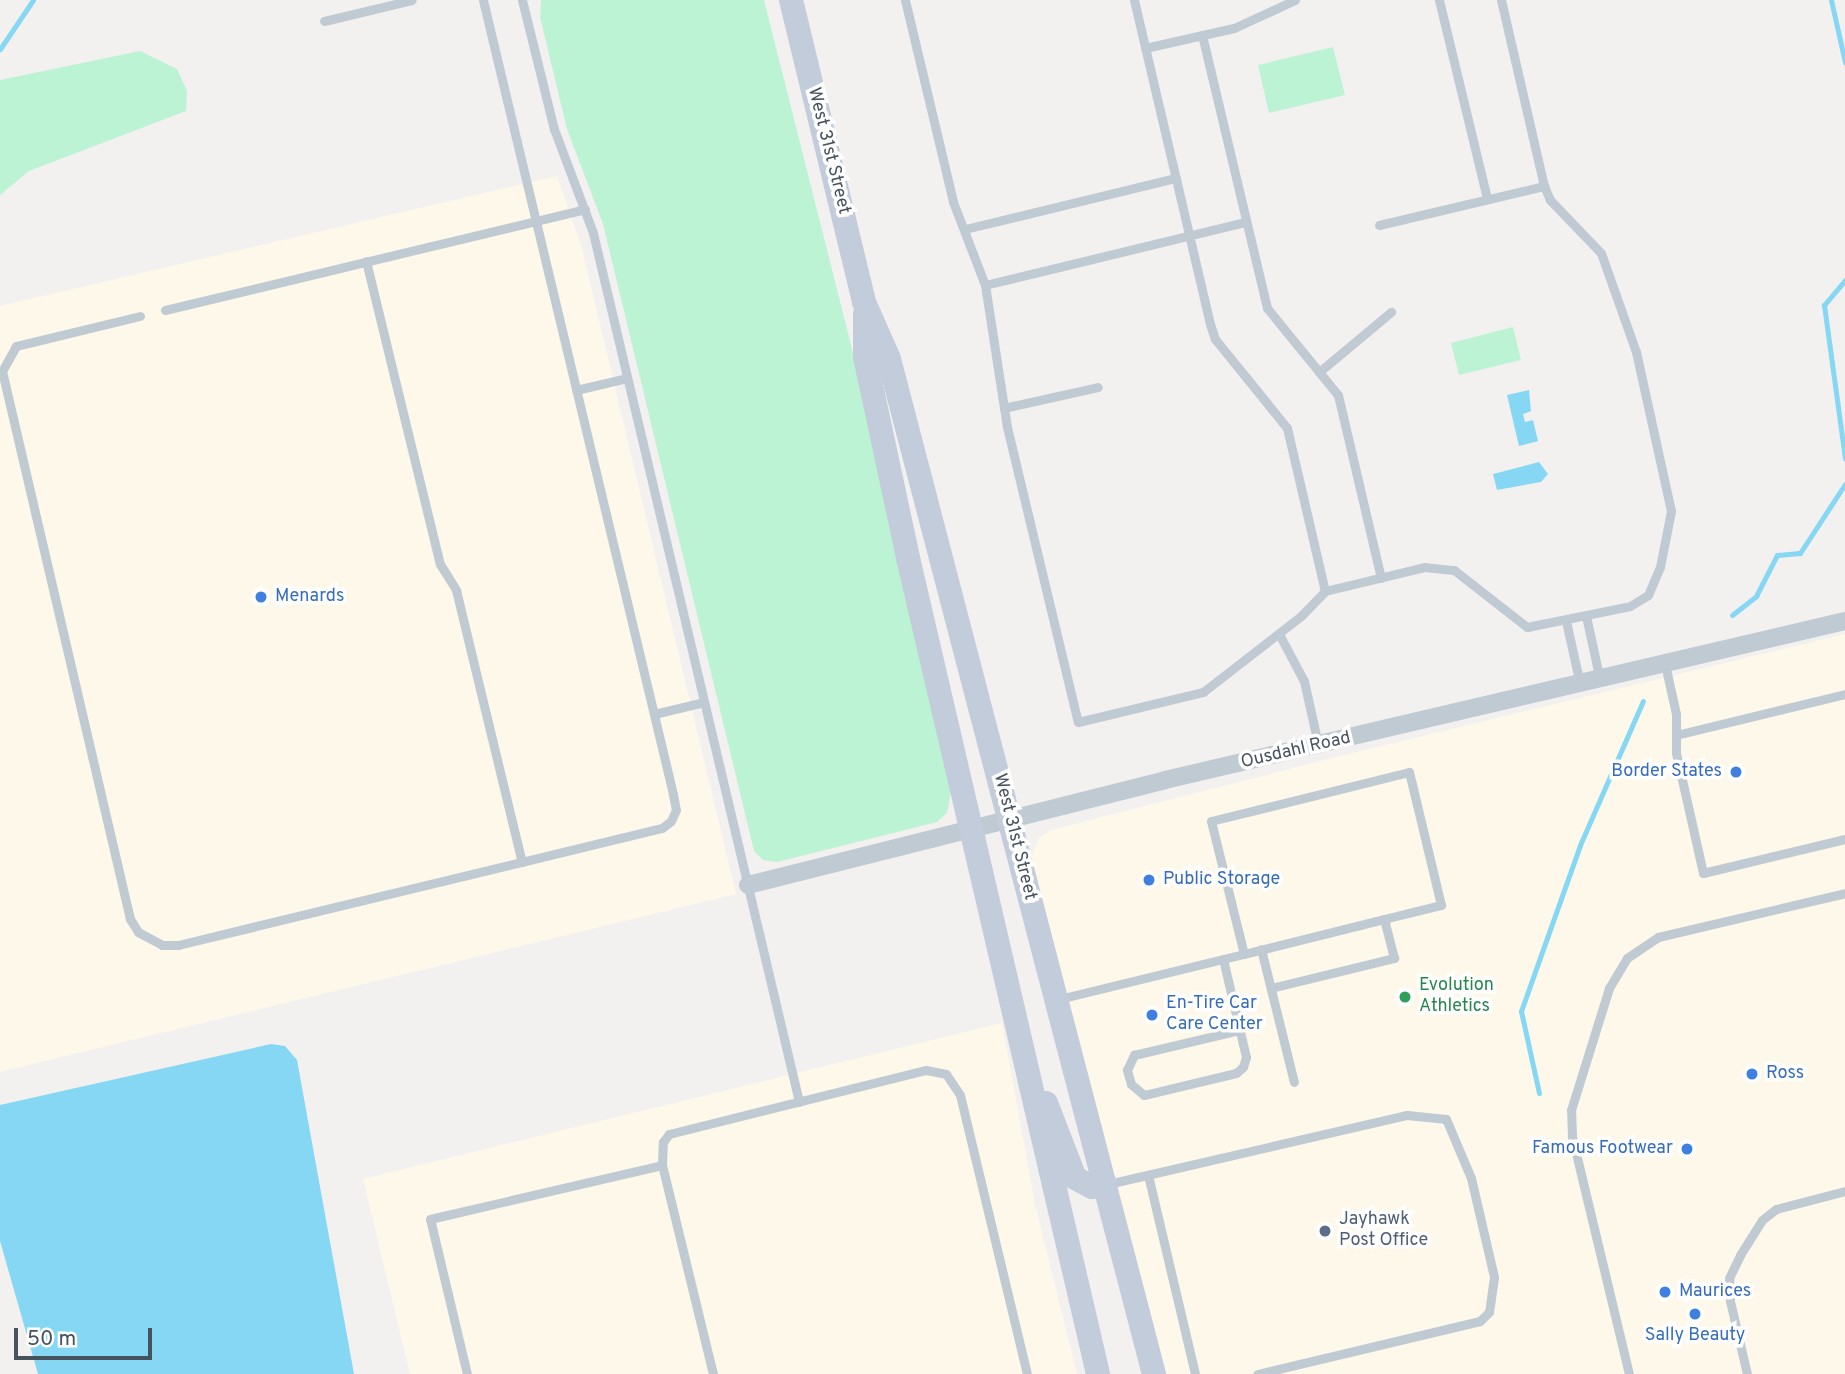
<!DOCTYPE html>
<html>
<head>
<meta charset="utf-8">
<style>
	body { margin:0 }
	#map { position:relative; width:1845px; height:1374px; overflow:hidden; background:#f3f0f0; font-family:Overpass,sans-serif }
	div>[style] { position:absolute }
	.commercial>* { inset:0; background:#fdf8e9 }
	.green>* { inset:0; background:#bcf3d4 }
	.water>* { inset:0; background:#86d7f3 }
	.stream>* { height:5px; margin:-2.5px; padding:0 2.5px; transform-origin:2.5px; border-radius:2.5px; background:#86d7f3 }
	.lane>* { height:9px; margin:-4.5px; padding:0 4.5px; transform-origin:4.5px; border-radius:4.5px; background:#c0cad3 }
	.street>* { height:18px; margin:-9px; padding:0 9px; transform-origin:9px; border-radius:9px; background:#c0cad3 }
	.secondary>* { height:24px; margin:-12px; padding:0 12px; transform-origin:12px; border-radius:12px; background:#c2ccda }
	.dots>* { width:19px; height:19px; translate:-50% -50%; box-sizing:border-box; border:4px solid #fff; border-radius:50% }
	span { translate:-50% -50%; white-space:nowrap; text-align:center; line-height:1.15; -webkit-text-stroke:7px #fff; paint-order:stroke }
	.street-label { font-size:18px; color:#47525f }
	.shop-label { font-size:18px; color:#366cbe }
	.left { translate:0 -50%; text-align:left }
	.right { translate:-100% -50%; text-align:right }
	.leisure-label { font-size:18px; color:#27864d }
	.service-label { font-size:18px; color:#4e5e75 }
	.scale { position:absolute; left:14px; top:1328px; width:138px; height:32px; box-sizing:border-box; border:4px solid #47525f; border-top:0; padding-left:9px; font-size:21px; line-height:24px; white-space:nowrap; color:#47525f; -webkit-text-stroke:5px #fff; paint-order:stroke }
</style>
</head>
<body>
<div id="map">
	<div class="commercial">
		<div style="clip-path:polygon(557px 176px,581px 245px,736px 894px,0 1072px,0 306px)"></div>
		<div style="clip-path:polygon(1845px 634px,1845px 1374px,1166px 1374px,1031px 858px,1039px 838px,1051px 830px,1340px 756px)"></div>
		<div style="clip-path:polygon(1002px 1023px,1035px 1204px,1077px 1374px,410px 1374px,363px 1179px)"></div>
	</div>
	<div class="green">
		<div style="clip-path:polygon(541px 0,764px 0,850px 341px,951px 792px,947px 813px,937px 822px,777px 862px,763px 860px,754px 851px,603px 224px,567px 129px,540px 17px)"></div>
		<div style="clip-path:polygon(1333px 47px,1345px 95px,1269px 113px,1258px 65px)"></div>
		<div style="clip-path:polygon(140px 51px,177px 69px,187px 91px,186px 111px,29px 171px,0 195px,0 80px)"></div>
		<div style="clip-path:polygon(1513px 327px,1521px 360px,1459px 375px,1451px 343px)"></div>
	</div>
	<div class="water">
		<div style="clip-path:polygon(1529px 390px,1531px 411px,1523px 414px,1525px 422px,1533px 420px,1538px 441px,1519px 446px,1507px 395px)"></div>
		<div style="clip-path:polygon(1539px 462px,1548px 474px,1541px 482px,1497px 490px,1493px 474px)"></div>
		<div style="clip-path:polygon(271px 1044px,285px 1046px,297px 1060px,354px 1374px,38px 1374px,0 1241px,0 1105px)"></div>
	</div>
	<div class="stream">
		<div style="left:1831px;top:0;width:64px;rotate:77.3deg"></div>
		<div style="left:0;top:49px;width:59px;rotate:-56deg"></div>
		<div style="left:1845px;top:280px;width:33px;rotate:130deg"></div>
		<div style="left:1824px;top:305px;width:155px;rotate:82.2deg"></div>
		<div style="left:1732px;top:615px;width:31px;rotate:-38deg"></div>
		<div style="left:1756px;top:596px;width:46px;rotate:-62.9deg"></div>
		<div style="left:1777px;top:555px;width:23px;rotate:-5deg"></div>
		<div style="left:1800px;top:553px;width:82px;rotate:-56.9deg"></div>
		<div style="left:1539px;top:1093px;width:84px;rotate:-102.4deg"></div>
		<div style="left:1521px;top:1011px;width:176px;rotate:-70.4deg"></div>
		<div style="left:1580px;top:845px;width:157px;rotate:-66.4deg"></div>
	</div>
	<div class="lane">
		<div style="left:522px;top:0;width:133px;rotate:76.1deg"></div>
		<div style="left:554px;top:129px;width:111px;rotate:69.4deg"></div>
		<div style="left:593px;top:233px;width:893px;rotate:76.66deg"></div>
		<div style="left:905px;top:0;width:208px;rotate:76.6deg"></div>
		<div style="left:953px;top:202px;width:89px;rotate:68.9deg"></div>
		<div style="left:985px;top:285px;width:144px;rotate:81.2deg"></div>
		<div style="left:1007px;top:427px;width:303px;rotate:76.5deg"></div>
		<div style="left:1078px;top:722px;width:129px;rotate:-13.5deg"></div>
		<div style="left:1203px;top:692px;width:124px;rotate:-37.8deg"></div>
		<div style="left:1301px;top:616px;width:35px;rotate:-46deg"></div>
		<div style="left:1325px;top:591px;width:102px;rotate:-13.6deg"></div>
		<div style="left:1424px;top:567px;width:30px;rotate:6deg"></div>
		<div style="left:1454px;top:570px;width:93px;rotate:38deg"></div>
		<div style="left:1527px;top:627px;width:105px;rotate:-11.5deg"></div>
		<div style="left:1630px;top:606px;width:21px;rotate:-31deg"></div>
		<div style="left:1648px;top:595px;width:30px;rotate:-67deg"></div>
		<div style="left:1660px;top:567px;width:57px;rotate:-78.9deg"></div>
		<div style="left:1671px;top:511px;width:163px;rotate:-102.4deg"></div>
		<div style="left:1636px;top:352px;width:105px;rotate:-109.5deg"></div>
		<div style="left:1601px;top:253px;width:74px;rotate:-133.9deg"></div>
		<div style="left:1550px;top:200px;width:15px;rotate:-113deg"></div>
		<div style="left:1544px;top:186px;width:191px;rotate:-103deg"></div>
		<div style="left:1134px;top:0;width:333px;rotate:76.8deg"></div>
		<div style="left:1210px;top:324px;width:16px;rotate:72deg"></div>
		<div style="left:1215px;top:339px;width:114px;rotate:51deg"></div>
		<div style="left:1287px;top:428px;width:167px;rotate:76.9deg"></div>
		<div style="left:1439px;top:0;width:205px;rotate:76.4deg"></div>
		<div style="left:324px;top:21px;width:90px;rotate:-13.4deg"></div>
		<div style="left:1202px;top:35px;width:281px;rotate:76.6deg"></div>
		<div style="left:1267px;top:308px;width:112px;rotate:50.8deg"></div>
		<div style="left:1338px;top:395px;width:188px;rotate:76.8deg"></div>
		<div style="left:1145px;top:48px;width:91px;rotate:-12.7deg"></div>
		<div style="left:1234px;top:28px;width:67px;rotate:-24.7deg"></div>
		<div style="left:1379px;top:225px;width:170px;rotate:-13.3deg"></div>
		<div style="left:965px;top:229px;width:217px;rotate:-13.6deg"></div>
		<div style="left:366px;top:261px;width:312px;rotate:76.3deg"></div>
		<div style="left:440px;top:564px;width:31px;rotate:58deg"></div>
		<div style="left:456px;top:590px;width:280px;rotate:76.4deg"></div>
		<div style="left:985px;top:285px;width:268px;rotate:-13.6deg"></div>
		<div style="left:165px;top:310px;width:432px;rotate:-13.5deg"></div>
		<div style="left:140px;top:316px;width:128px;rotate:166.4deg"></div>
		<div style="left:16px;top:346px;width:29px;rotate:119deg"></div>
		<div style="left:2px;top:371px;width:563px;rotate:76.85deg"></div>
		<div style="left:130px;top:919px;width:15px;rotate:58deg"></div>
		<div style="left:138px;top:932px;width:27px;rotate:28deg"></div>
		<div style="left:162px;top:945px;width:16px"></div>
		<div style="left:178px;top:945px;width:498px;rotate:-13.6deg"></div>
		<div style="left:662px;top:828px;width:11px;rotate:-38deg"></div>
		<div style="left:671px;top:821px;width:12px;rotate:-66deg"></div>
		<div style="left:676px;top:810px;width:16px;rotate:-101deg"></div>
		<div style="left:673px;top:794px;width:816px;rotate:-103.46deg"></div>
		<div style="left:1319px;top:372px;width:94px;rotate:-39.8deg"></div>
		<div style="left:576px;top:390px;width:52px;rotate:-13.2deg"></div>
		<div style="left:1004px;top:408px;width:96px;rotate:-12.6deg"></div>
		<div style="left:1586px;top:616px;width:66px;rotate:77.7deg"></div>
		<div style="left:1566px;top:621px;width:65px;rotate:77.5deg"></div>
		<div style="left:1279px;top:634px;width:53px;rotate:62deg"></div>
		<div style="left:1304px;top:681px;width:65px;rotate:77.5deg"></div>
		<div style="left:1665px;top:664px;width:51px;rotate:77.6deg"></div>
		<div style="left:1676px;top:714px;width:39px;rotate:90deg"></div>
		<div style="left:1676px;top:753px;width:123px;rotate:77.3deg"></div>
		<div style="left:1703px;top:873px;width:146px;rotate:-13.5deg"></div>
		<div style="left:654px;top:714px;width:51px;rotate:-13.5deg"></div>
		<div style="left:1676px;top:735px;width:174px;rotate:-13.6deg"></div>
		<div style="left:1261px;top:949px;width:137px;rotate:76.1deg"></div>
		<div style="left:1223px;top:959px;width:101px;rotate:76.8deg"></div>
		<div style="left:1246px;top:1057px;width:10px;rotate:107deg"></div>
		<div style="left:1243px;top:1067px;width:9px;rotate:139deg"></div>
		<div style="left:1236px;top:1073px;width:95px;rotate:166.6deg"></div>
		<div style="left:1144px;top:1095px;width:17px;rotate:-140deg"></div>
		<div style="left:1131px;top:1084px;width:15px;rotate:-106deg"></div>
		<div style="left:1127px;top:1070px;width:17px;rotate:-65deg"></div>
		<div style="left:1134px;top:1055px;width:109px;rotate:-13.3deg"></div>
		<div style="left:1271px;top:988px;width:127px;rotate:-13.7deg"></div>
		<div style="left:1394px;top:958px;width:40px;rotate:-104.4deg"></div>
		<div style="left:1059px;top:999px;width:190px;rotate:-13.7deg"></div>
		<div style="left:1244px;top:954px;width:144px;rotate:-14deg"></div>
		<div style="left:1384px;top:919px;width:59px;rotate:-13.8deg"></div>
		<div style="left:1441px;top:905px;width:137px;rotate:-103.5deg"></div>
		<div style="left:1409px;top:772px;width:204px;rotate:166.1deg"></div>
		<div style="left:1211px;top:821px;width:137px;rotate:76.1deg"></div>
		<div style="left:1148px;top:1175px;width:204px;rotate:76.7deg"></div>
		<div style="left:1108px;top:1184px;width:307px;rotate:-13deg"></div>
		<div style="left:1407px;top:1115px;width:39px;rotate:6deg"></div>
		<div style="left:1446px;top:1119px;width:64px;rotate:67deg"></div>
		<div style="left:1471px;top:1178px;width:102px;rotate:76.9deg"></div>
		<div style="left:1494px;top:1277px;width:35px;rotate:98deg"></div>
		<div style="left:1489px;top:1312px;width:13px;rotate:135deg"></div>
		<div style="left:1480px;top:1321px;width:229px;rotate:166.6deg"></div>
		<div style="left:467px;top:1374px;width:159px;rotate:-103.4deg"></div>
		<div style="left:430px;top:1219px;width:238px;rotate:-13.1deg"></div>
		<div style="left:713px;top:1374px;width:215px;rotate:-103.7deg"></div>
		<div style="left:662px;top:1165px;width:23px;rotate:-88deg"></div>
		<div style="left:663px;top:1142px;width:10px;rotate:-53deg"></div>
		<div style="left:669px;top:1134px;width:265px;rotate:-14deg"></div>
		<div style="left:926px;top:1070px;width:20px;rotate:11deg"></div>
		<div style="left:946px;top:1074px;width:25px;rotate:56deg"></div>
		<div style="left:960px;top:1095px;width:287px;rotate:76.5deg"></div>
		<div style="left:1629px;top:1374px;width:245px;rotate:-103.5deg"></div>
		<div style="left:1572px;top:1136px;width:26px;rotate:-92deg"></div>
		<div style="left:1571px;top:1110px;width:128px;rotate:-72.7deg"></div>
		<div style="left:1609px;top:988px;width:35px;rotate:-59deg"></div>
		<div style="left:1627px;top:958px;width:37px;rotate:-34deg"></div>
		<div style="left:1658px;top:937px;width:192px;rotate:-13.2deg"></div>
		<div style="left:1747px;top:1374px;width:75px;rotate:-103.1deg"></div>
		<div style="left:1730px;top:1301px;width:23px;rotate:-92deg"></div>
		<div style="left:1729px;top:1278px;width:25px;rotate:-64deg"></div>
		<div style="left:1740px;top:1255px;width:41px;rotate:-57.8deg"></div>
		<div style="left:1762px;top:1220px;width:18px;rotate:-38deg"></div>
		<div style="left:1776px;top:1209px;width:71px;rotate:-14.6deg"></div>
	</div>
	<div class="street">
		<div style="left:748px;top:885px;width:430px;rotate:-14.1deg"></div>
		<div style="left:1165px;top:780px;width:698px;rotate:-13.16deg"></div>
	</div>
	<div class="secondary">
		<div style="left:791px;top:0;width:311px;rotate:76.4deg"></div>
		<div style="left:864px;top:302px;width:62px;rotate:66.3deg"></div>
		<div style="left:889px;top:359px;width:1049px;rotate:75.37deg"></div>
		<div style="left:865px;top:314px;width:43px;rotate:90deg"></div>
		<div style="left:865px;top:357px;width:206px;rotate:77.9deg"></div>
		<div style="left:908px;top:558px;width:838px;rotate:76.89deg"></div>
		<div style="left:1046px;top:1103px;width:80px;rotate:68.9deg"></div>
		<div style="left:1075px;top:1178px;width:19px;rotate:28deg"></div>
		<div style="left:1092px;top:1187px;width:14px;rotate:-12deg"></div>
	</div>
	<div class="dots">
		<div style="left:261px;top:597px;background:#3f7fe0"></div>
		<div style="left:1736px;top:772px;background:#3f7fe0"></div>
		<div style="left:1149px;top:880px;background:#3f7fe0"></div>
		<div style="left:1405px;top:997px;background:#2e9e5b"></div>
		<div style="left:1152px;top:1015px;background:#3f7fe0"></div>
		<div style="left:1752px;top:1074px;background:#3f7fe0"></div>
		<div style="left:1687px;top:1149px;background:#3f7fe0"></div>
		<div style="left:1325px;top:1231px;background:#5c6f8a"></div>
		<div style="left:1665px;top:1292px;background:#3f7fe0"></div>
		<div style="left:1695px;top:1314px;background:#3f7fe0"></div>
	</div>
	<div class="street-label">
		<span style="left:828px;top:151px;rotate:76deg">West 31st Street</span>
		<span style="left:1296px;top:751px;rotate:-13deg">Ousdahl Road</span>
		<span style="left:1014px;top:837px;rotate:76deg">West 31st Street</span>
	</div>
	<div class="shop-label">
		<span class="left" style="left:275px;top:597px">Menards</span>
		<span class="right" style="left:1722px;top:772px">Border States</span>
		<span class="left" style="left:1163px;top:880px">Public Storage</span>
		<span class="left" style="left:1166px;top:1015px">En-Tire Car<br>Care Center</span>
		<span class="left" style="left:1766px;top:1074px">Ross</span>
		<span class="right" style="left:1673px;top:1149px">Famous Footwear</span>
		<span class="left" style="left:1679px;top:1292px">Maurices</span>
		<span style="left:1695px;top:1336px">Sally Beauty</span>
	</div>
	<div class="leisure-label">
		<span class="left" style="left:1419px;top:997px">Evolution<br>Athletics</span>
	</div>
	<div class="service-label">
		<span class="left" style="left:1339px;top:1231px">Jayhawk<br>Post Office</span>
	</div>
	<div class="scale">50 m</div>
</div>
</body>
</html>
